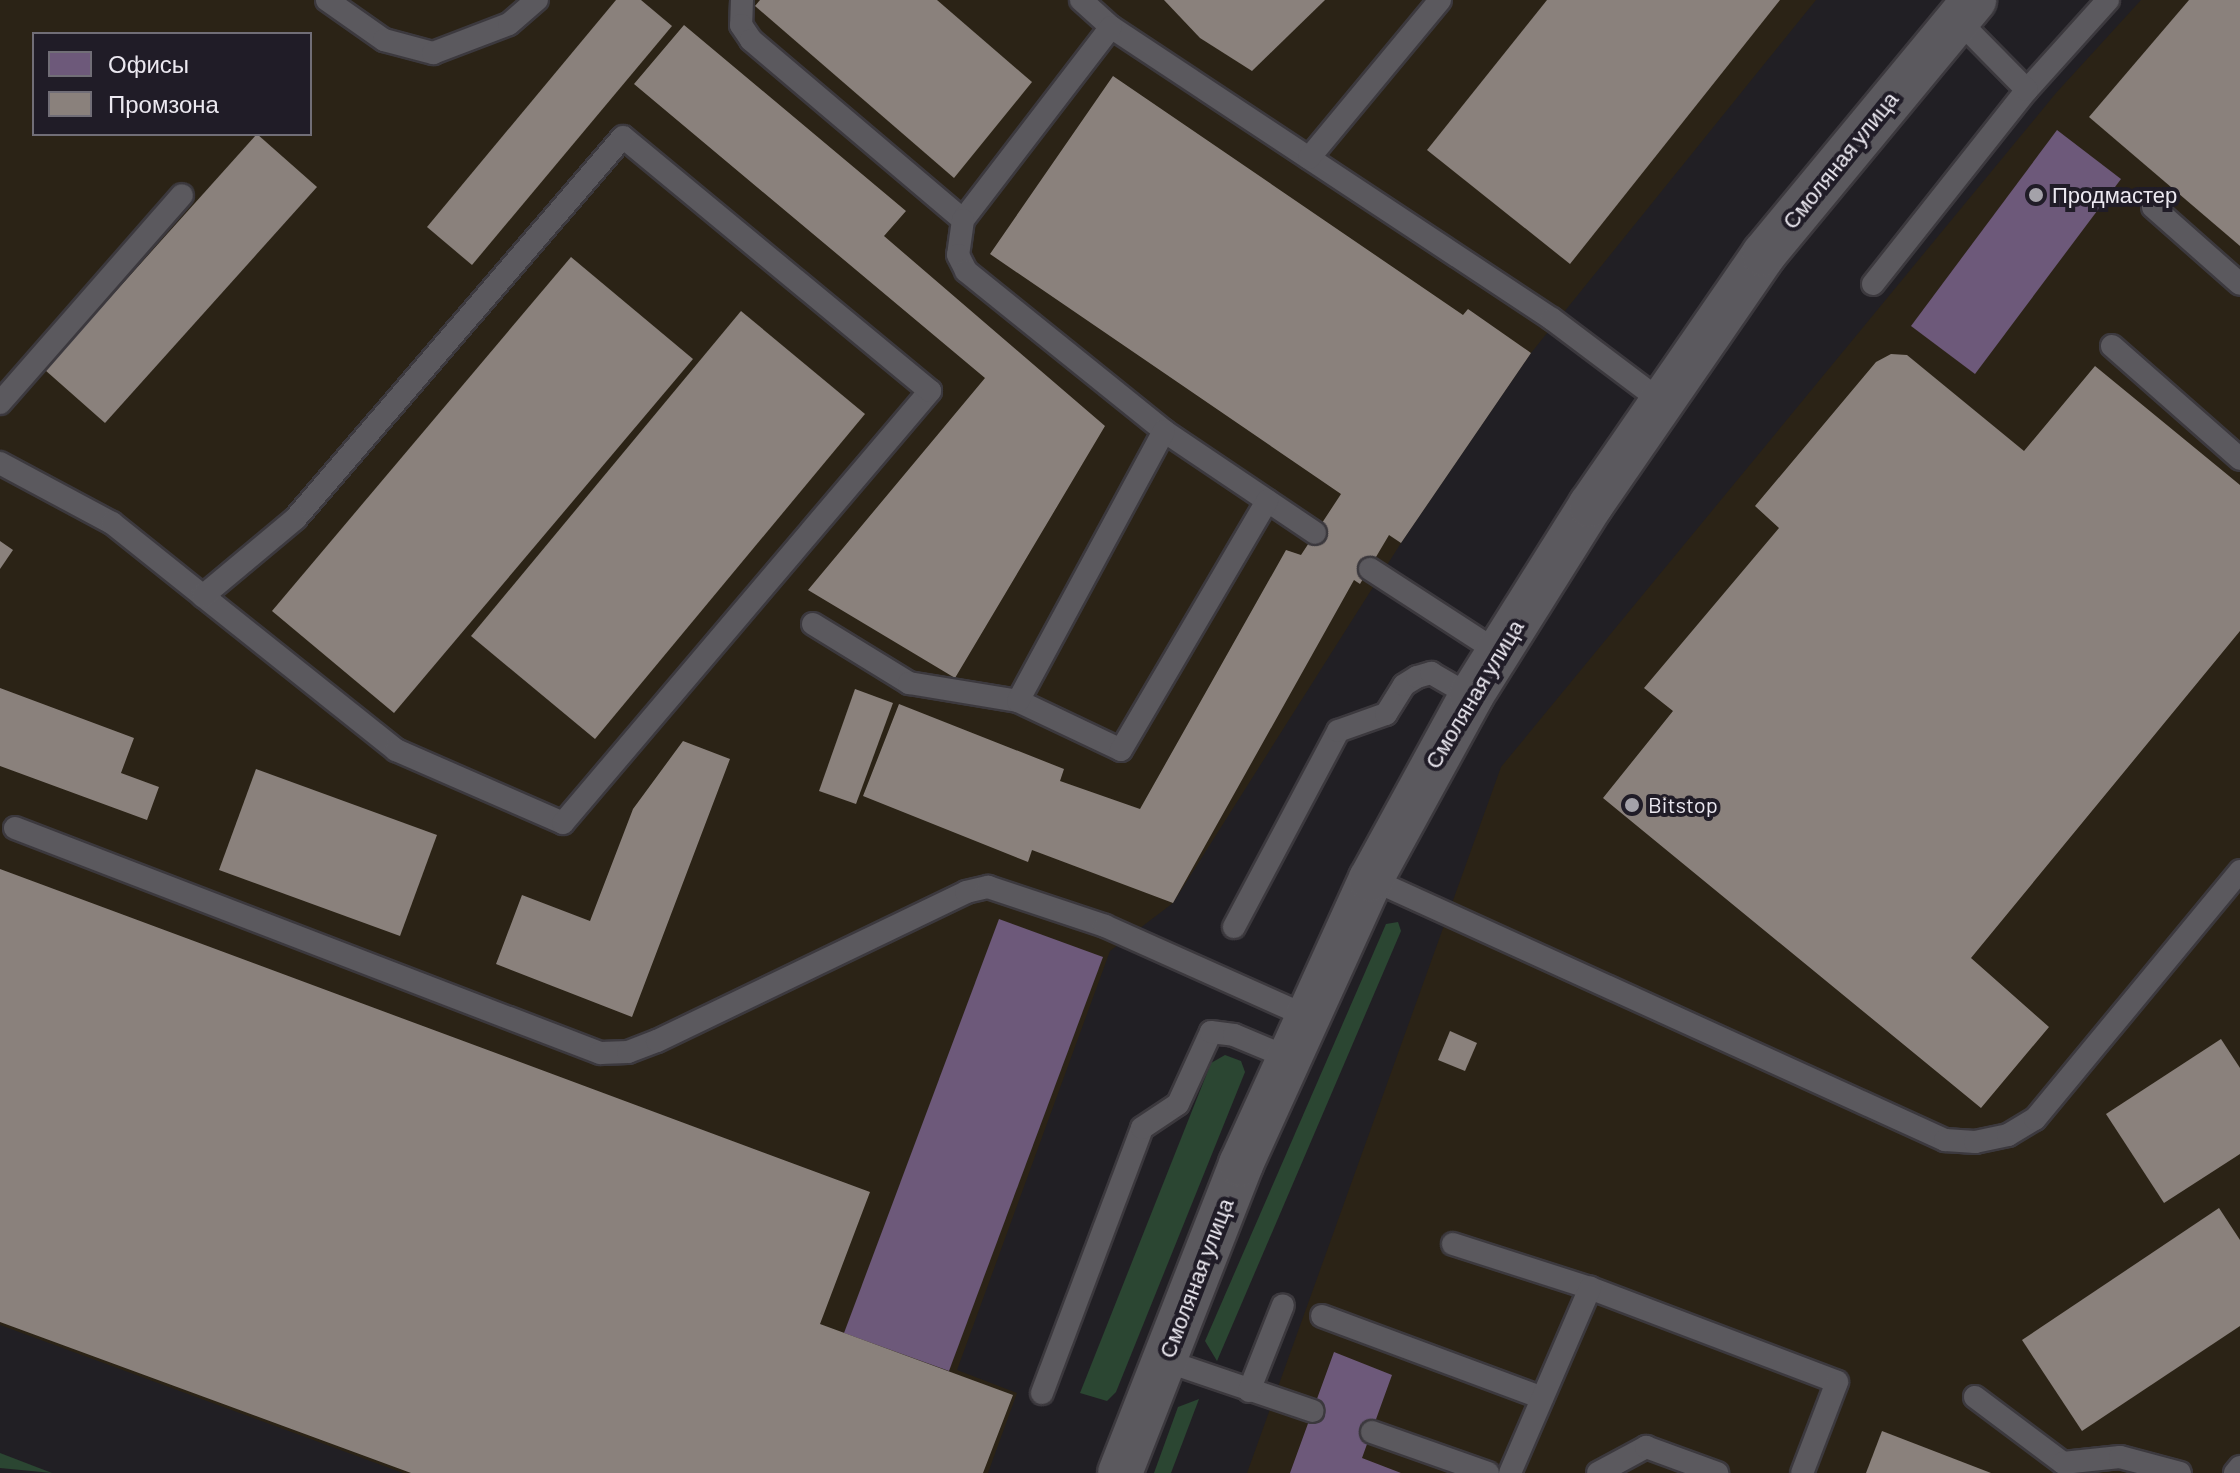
<!DOCTYPE html>
<html>
<head>
<meta charset="utf-8">
<style>
	body { margin:0 }
	#map { position:relative; width:2240px; height:1473px; overflow:hidden; background:#211f24; font-family:Barlow,sans-serif }
	div>[style] { position:absolute }
	.industrial>* { inset:0; background:#2b2316 }
	.green>* { inset:0; background:#2b4632 }
	.offices>* { inset:0; background:#6d597a }
	.industry>* { inset:0; background:#8a817c }
	.roads { filter:drop-shadow(2px 0 #3c393e) drop-shadow(-2px 0 #3c393e) drop-shadow(0 2px #3c393e) drop-shadow(0 -2px #3c393e) }
	.service>* { height:22px; margin:-11px; padding:0 11px; transform-origin:11px; border-radius:11px; background:#5b595e }
	.minor>* { height:44px; margin:-22px; padding:0 22px; transform-origin:22px; border-radius:22px; background:#5b595e }
	.dots>* { width:22px; height:22px; translate:-50% -50%; box-sizing:border-box; border:4px solid #201c27; border-radius:50% }
	span { translate:-50% -50%; white-space:nowrap; text-align:center; line-height:1.15; -webkit-text-stroke:8px #201c27; paint-order:stroke }
	.street-label { font-size:22px; color:#ebe8f0 }
	.poi-label { font-size:22px; color:#ebe8f0 }
	.left { translate:0 -50%; text-align:left }
	.legend { position:absolute; left:32px; top:32px; width:280px; height:104px; box-sizing:border-box; background:#201c27; border:2px solid #716e77; margin:0; padding:10px 14px; list-style:none; font-size:24px; color:#ebe8f0 }
	.legend li { display:flex; align-items:center; gap:16px; height:40px }
	.legend b { width:40px; border:2px solid #716e77 }
</style>
</head>
<body>
<div id="map">
	<div class="industrial">
		<div style="clip-path:polygon(evenodd,0 0,1816px 0,1531px 353px,1401px 543px,1173px 903px,1110px 951px,957px 1370px,1017px 1393px,988px 1473px,403px 1473px,0 1325px,0 0,34px 34px,310px 34px,310px 134px,34px 134px,34px 34px)"></div>
		<div style="clip-path:polygon(2141px 0,2240px 0,2240px 1473px,1247px 1473px,1501px 767px,2056px 93px)"></div>
	</div>
	<div class="green">
		<div style="clip-path:polygon(1398px 922px,1401px 931px,1217px 1361px,1205px 1341px,1386px 924px)"></div>
		<div style="clip-path:polygon(1225px 1055px,1241px 1061px,1245px 1072px,1116px 1392px,1107px 1401px,1080px 1393px,1211px 1063px)"></div>
		<div style="clip-path:polygon(1199px 1399px,1171px 1473px,1154px 1473px,1178px 1407px)"></div>
		<div style="clip-path:polygon(0 1453px,52px 1473px,0 1468px)"></div>
	</div>
	<div class="offices">
		<div style="clip-path:polygon(2057px 130px,2121px 179px,1975px 374px,1911px 326px)"></div>
		<div style="clip-path:polygon(999px 919px,1103px 957px,949px 1371px,844px 1333px)"></div>
		<div style="clip-path:polygon(1334px 1352px,1392px 1375px,1362px 1458px,1401px 1473px,1290px 1473px)"></div>
	</div>
	<div class="industry">
		<div style="clip-path:polygon(616px 0,641px 0,672px 26px,472px 265px,427px 227px)"></div>
		<div style="clip-path:polygon(760px 0,937px 0,1032px 82px,954px 178px,755px 6px)"></div>
		<div style="clip-path:polygon(1164px 0,1325px 0,1252px 71px,1200px 38px)"></div>
		<div style="clip-path:polygon(1547px 0,1780px 0,1570px 264px,1427px 150px)"></div>
		<div style="clip-path:polygon(2189px 0,2240px 0,2240px 246px,2089px 117px)"></div>
		<div style="clip-path:polygon(684px 25px,906px 211px,884px 236px,1105px 426px,955px 678px,808px 590px,985px 378px,634px 84px)"></div>
		<div style="clip-path:polygon(1113px 76px,1463px 315px,1468px 309px,1531px 353px,1401px 543px,1389px 535px,1360px 584px,1354px 580px,1173px 903px,1032px 850px,1028px 862px,863px 796px,899px 704px,1064px 769px,1060px 781px,1140px 809px,1286px 550px,1301px 555px,1341px 494px,990px 254px)"></div>
		<div style="clip-path:polygon(257px 134px,317px 187px,105px 423px,45px 370px)"></div>
		<div style="clip-path:polygon(571px 257px,693px 359px,394px 713px,272px 611px)"></div>
		<div style="clip-path:polygon(741px 311px,865px 414px,595px 739px,471px 636px)"></div>
		<div style="clip-path:polygon(1891px 354px,1907px 355px,2024px 451px,2095px 366px,2240px 485px,2240px 631px,1971px 958px,2049px 1027px,1981px 1108px,1603px 798px,1673px 711px,1644px 688px,1779px 528px,1755px 506px,1876px 362px)"></div>
		<div style="clip-path:polygon(0 541px,13px 550px,0 569px)"></div>
		<div style="clip-path:polygon(0 688px,134px 738px,121px 773px,159px 787px,147px 820px,0 766px)"></div>
		<div style="clip-path:polygon(855px 689px,893px 703px,856px 804px,819px 791px)"></div>
		<div style="clip-path:polygon(683px 741px,730px 759px,632px 1017px,496px 964px,522px 895px,590px 921px,633px 809px)"></div>
		<div style="clip-path:polygon(256px 769px,437px 835px,400px 936px,219px 870px)"></div>
		<div style="clip-path:polygon(0 869px,870px 1192px,820px 1324px,1013px 1395px,983px 1473px,411px 1473px,0 1322px)"></div>
		<div style="clip-path:polygon(1450px 1031px,1477px 1043px,1465px 1071px,1438px 1060px)"></div>
		<div style="clip-path:polygon(2221px 1039px,2240px 1068px,2240px 1154px,2164px 1203px,2106px 1114px)"></div>
		<div style="clip-path:polygon(2219px 1208px,2240px 1240px,2240px 1326px,2082px 1431px,2022px 1340px)"></div>
		<div style="clip-path:polygon(1882px 1431px,1991px 1473px,1866px 1473px)"></div>
	</div>
	<div class="roads">
		<div class="service">
			<div style="left:327px;top:0;width:70px;rotate:35.1deg"></div>
			<div style="left:384px;top:40px;width:51px;rotate:14.9deg"></div>
			<div style="left:433px;top:53px;width:81px;rotate:-20.9deg"></div>
			<div style="left:509px;top:24px;width:37px;rotate:-41deg"></div>
			<div style="left:742px;top:0;width:25px;rotate:92deg"></div>
			<div style="left:741px;top:25px;width:18px;rotate:56deg"></div>
			<div style="left:751px;top:40px;width:278px;rotate:40.3deg"></div>
			<div style="left:1081px;top:0;width:40px;rotate:42deg"></div>
			<div style="left:1111px;top:27px;width:529px;rotate:33.51deg"></div>
			<div style="left:1552px;top:319px;width:136px;rotate:37deg"></div>
			<div style="left:1111px;top:27px;width:243px;rotate:127.5deg"></div>
			<div style="left:963px;top:220px;width:35px;rotate:98deg"></div>
			<div style="left:958px;top:255px;width:18px;rotate:63deg"></div>
			<div style="left:966px;top:271px;width:255px;rotate:38.9deg"></div>
			<div style="left:1164px;top:431px;width:182px;rotate:34deg"></div>
			<div style="left:2027px;top:90px;width:121px;rotate:-48deg"></div>
			<div style="left:1309px;top:158px;width:205px;rotate:-50.3deg"></div>
			<div style="left:2153px;top:207px;width:116px;rotate:41.5deg"></div>
			<div style="left:1873px;top:284px;width:248px;rotate:-51.6deg"></div>
			<div style="left:2027px;top:90px;width:100px;rotate:-134.6deg"></div>
			<div style="left:2112px;top:346px;width:171px;rotate:41.4deg"></div>
			<div style="left:0;top:403px;width:276px;rotate:-48.8deg"></div>
			<div style="left:0;top:463px;width:127px;rotate:28.2deg"></div>
			<div style="left:112px;top:523px;width:117px;rotate:38.7deg"></div>
			<div style="left:203px;top:596px;width:247px;rotate:38.6deg"></div>
			<div style="left:396px;top:750px;width:182px;rotate:23.6deg"></div>
			<div style="left:563px;top:823px;width:567px;rotate:-49.65deg"></div>
			<div style="left:930px;top:391px;width:398px;rotate:-140.4deg"></div>
			<div style="left:623px;top:137px;width:503px;rotate:130.65deg"></div>
			<div style="left:295px;top:519px;width:120px;rotate:140.1deg"></div>
			<div style="left:1370px;top:569px;width:153px;rotate:33deg"></div>
			<div style="left:813px;top:624px;width:113px;rotate:31.6deg"></div>
			<div style="left:909px;top:683px;width:110px;rotate:9.4deg"></div>
			<div style="left:1018px;top:701px;width:114px;rotate:25.4deg"></div>
			<div style="left:1121px;top:750px;width:289px;rotate:-59.6deg"></div>
			<div style="left:1018px;top:701px;width:307px;rotate:-61.6deg"></div>
			<div style="left:15px;top:828px;width:627px;rotate:21.04deg"></div>
			<div style="left:600px;top:1053px;width:28px;rotate:-2deg"></div>
			<div style="left:628px;top:1052px;width:31px;rotate:-21deg"></div>
			<div style="left:657px;top:1041px;width:343px;rotate:-25.7deg"></div>
			<div style="left:966px;top:892px;width:23px;rotate:-13deg"></div>
			<div style="left:988px;top:887px;width:123px;rotate:18.4deg"></div>
			<div style="left:1105px;top:926px;width:222px;rotate:24.1deg"></div>
			<div style="left:1371px;top:879px;width:631px;rotate:24.45deg"></div>
			<div style="left:1945px;top:1140px;width:30px;rotate:4deg"></div>
			<div style="left:1975px;top:1142px;width:34px;rotate:-12deg"></div>
			<div style="left:2008px;top:1135px;width:31px;rotate:-31deg"></div>
			<div style="left:2035px;top:1119px;width:322px;rotate:-50.4deg"></div>
			<div style="left:1234px;top:927px;width:222px;rotate:-62deg"></div>
			<div style="left:1338px;top:731px;width:51px;rotate:-19.5deg"></div>
			<div style="left:1386px;top:714px;width:34px;rotate:-58deg"></div>
			<div style="left:1404px;top:685px;width:15px;rotate:-32deg"></div>
			<div style="left:1417px;top:677px;width:15px;rotate:-16deg"></div>
			<div style="left:1431px;top:673px;width:46px;rotate:29.9deg"></div>
			<div style="left:1453px;top:1244px;width:144px;rotate:17.8deg"></div>
			<div style="left:1590px;top:1288px;width:264px;rotate:20.8deg"></div>
			<div style="left:1837px;top:1382px;width:97px;rotate:111deg"></div>
			<div style="left:1322px;top:1316px;width:235px;rotate:20.4deg"></div>
			<div style="left:1163px;top:1360px;width:158px;rotate:18.8deg"></div>
			<div style="left:1249px;top:1391px;width:92px;rotate:-68.4deg"></div>
			<div style="left:1042px;top:1393px;width:283px;rotate:-69.3deg"></div>
			<div style="left:1142px;top:1128px;width:43px;rotate:-33.7deg"></div>
			<div style="left:1178px;top:1104px;width:79px;rotate:-65.4deg"></div>
			<div style="left:1211px;top:1032px;width:23px;rotate:7deg"></div>
			<div style="left:1234px;top:1035px;width:60px;rotate:22.7deg"></div>
			<div style="left:1975px;top:1397px;width:110px;rotate:36.9deg"></div>
			<div style="left:2063px;top:1463px;width:57px;rotate:-6deg"></div>
			<div style="left:2120px;top:1457px;width:62px;rotate:14.9deg"></div>
			<div style="left:1372px;top:1432px;width:123px;rotate:19.5deg"></div>
			<div style="left:1510px;top:1473px;width:202px;rotate:-66.6deg"></div>
			<div style="left:1598px;top:1473px;width:55px;rotate:-28.4deg"></div>
			<div style="left:1646px;top:1447px;width:76px;rotate:20.1deg"></div>
			<div style="left:2235px;top:1473px;width:8px;rotate:-50deg"></div>
		</div>
		<div class="minor">
			<div style="left:1120px;top:1473px;width:332px;rotate:-68.6deg"></div>
			<div style="left:1241px;top:1164px;width:313px;rotate:-65.5deg"></div>
			<div style="left:1371px;top:879px;width:209px;rotate:-61.3deg"></div>
			<div style="left:1471px;top:696px;width:226px;rotate:-57.9deg"></div>
			<div style="left:1591px;top:505px;width:305px;rotate:-55.4deg"></div>
			<div style="left:1764px;top:254px;width:330px;rotate:-50.4deg"></div>
		</div>
	</div>
	<div class="dots">
		<div style="left:2036px;top:195px;background:#a4a2a9"></div>
		<div style="left:1632px;top:805px;background:#a4a2a9"></div>
	</div>
	<div class="street-label">
		<span style="left:1840px;top:160px;rotate:-51deg">Смоляная улица</span>
		<span style="left:1474px;top:694px;rotate:-59deg">Смоляная улица</span>
		<span style="left:1196px;top:1278px;rotate:-69deg">Смоляная улица</span>
	</div>
	<div class="poi-label">
		<span class="left" style="left:2052px;top:195px">Продмастер</span>
		<span class="left" style="left:1648px;top:805px">Bitstop</span>
	</div>
	<ul class="legend">
	<li><b style="height:22px;background:#6d597a"></b>Офисы</li>
	<li><b style="height:22px;background:#8a817c"></b>Промзона</li>
	</ul>
</div>
</body>
</html>
